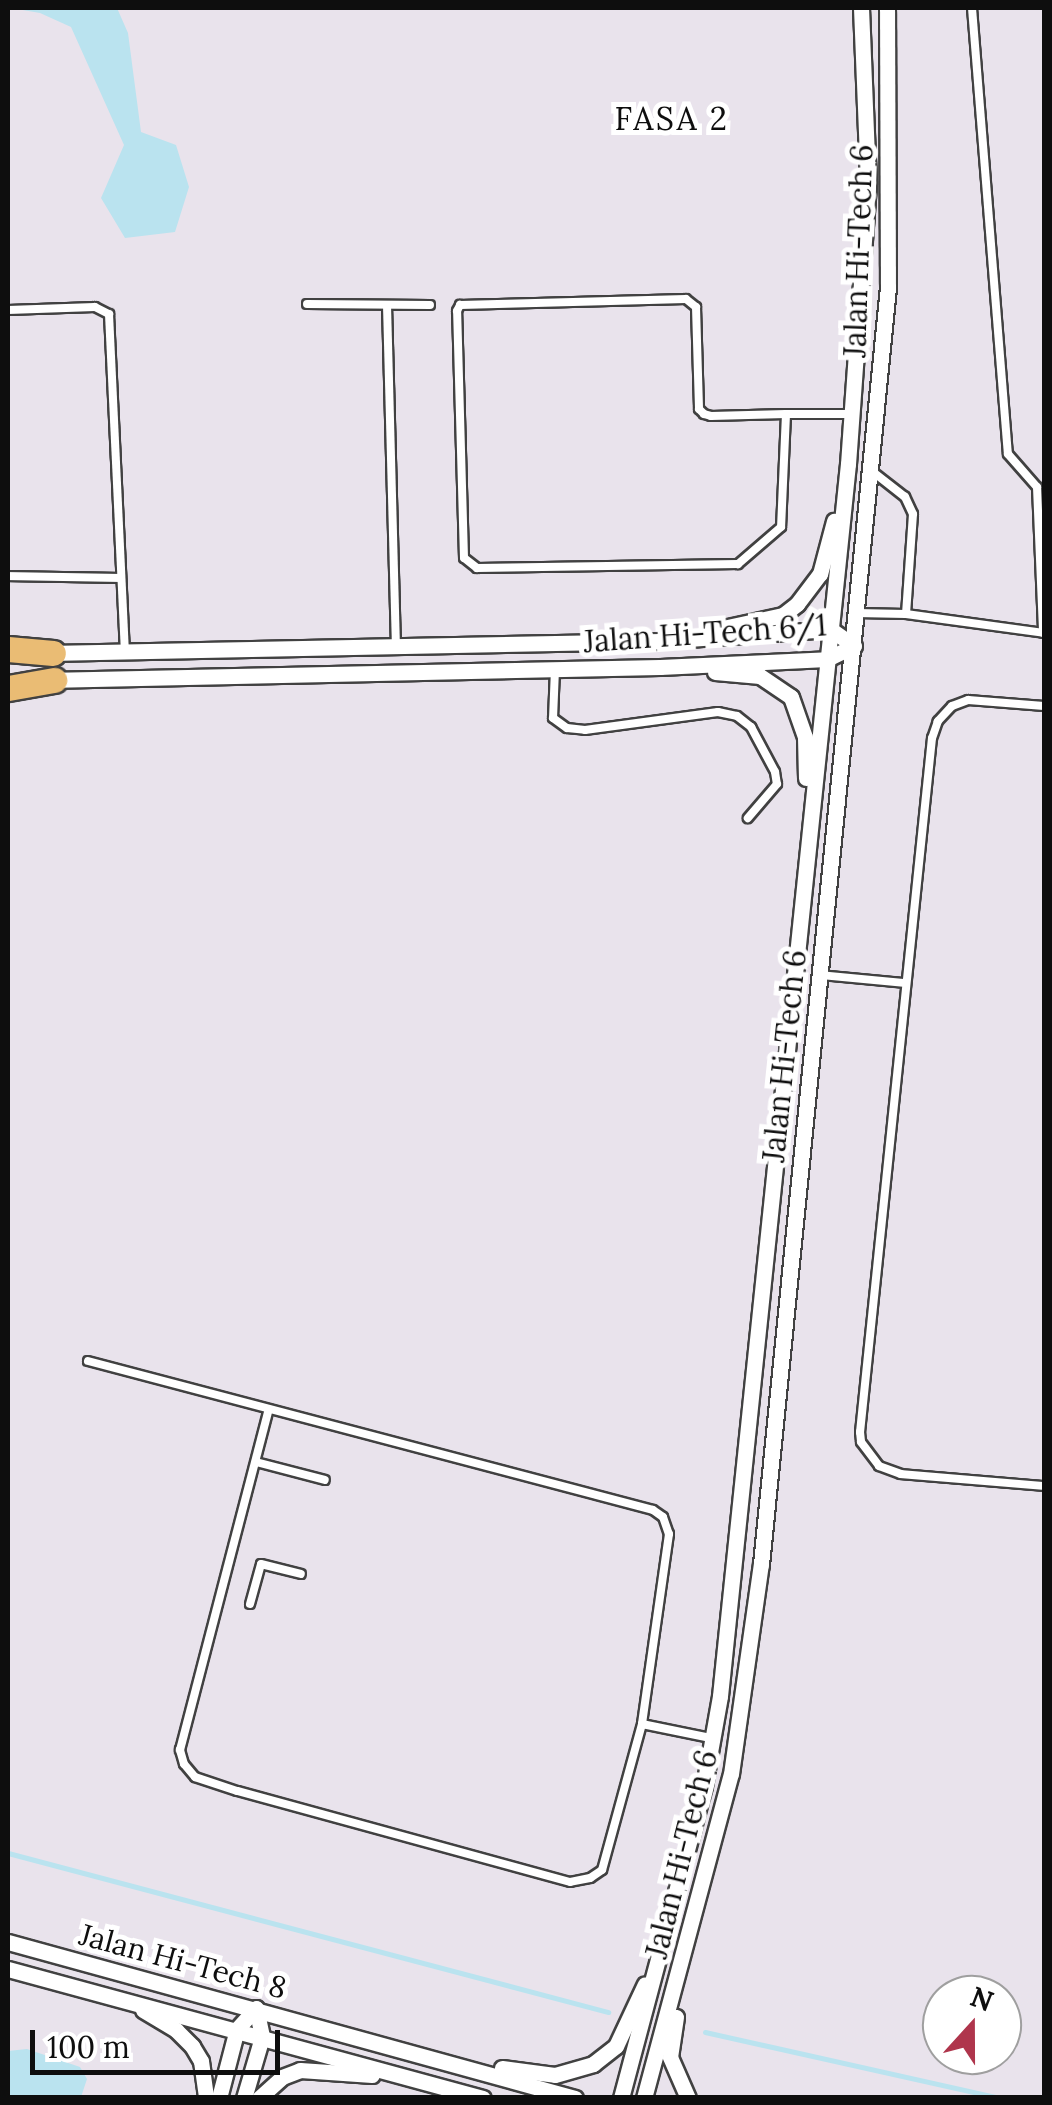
<!DOCTYPE html>
<html>
<head>
<meta charset="utf-8">
<style>
	body { margin:0 }
	#map { position:relative; width:1052px; height:2105px; overflow:hidden; background:#fdf9f0; font-family:Lora,serif }
	div>[style] { position:absolute }
	.industrial>* { inset:0; background:#e9e3ec }
	.water>* { inset:0; background:#bae3ef }
	.stream>* { height:5px; margin:-2.5px; padding:0 2.5px; transform-origin:2.5px; border-radius:2.5px; background:#bae3ef }
	.roads { filter:drop-shadow(2px 0 #414141) drop-shadow(-2px 0 #414141) drop-shadow(0 2px #414141) drop-shadow(0 -2px #414141) }
	.service>* { height:8px; margin:-4px; padding:0 4px; transform-origin:4px; border-radius:4px; background:#fff }
	.minor>* { height:15px; margin:-7.5px; padding:0 7.5px; transform-origin:7.5px; border-radius:7.5px; background:#fff }
	.primary>* { height:25px; margin:-12.5px; padding:0 12.5px; transform-origin:12.5px; border-radius:12.5px; background:#eabc74 }
	span { translate:-50% -50%; white-space:nowrap; text-align:center; line-height:1.15; -webkit-text-stroke:10px #fff; paint-order:stroke }
	.street-label { font-size:30px; color:#0e0e0e }
	.neighbourhood-label { font-size:32px; color:#0e0e0e; letter-spacing:2.5px }
	.frame { position:absolute; inset:0; border:10px solid #0e0e0e; pointer-events:none }
	.north { position:absolute; left:922px; top:1975px; width:100px; height:100px; box-sizing:border-box; background:#fff; border:2px solid #9f9f9f; border-radius:50%; rotate:21deg; font-size:28px; font-weight:700; line-height:40px; text-align:center; color:#0e0e0e }
	.north::after { content:''; display:block; margin:auto; width:35px; height:45px; background:#af354c; clip-path:polygon(50% 0,100% 100%,50% 72%,0 100%) }
	.scale { position:absolute; left:30px; top:2030px; width:250px; height:45px; box-sizing:border-box; border:5px solid #0e0e0e; border-top:0; padding-left:12px; font-size:30px; line-height:35px; white-space:nowrap; color:#0e0e0e; -webkit-text-stroke:8px #fff; paint-order:stroke }
</style>
</head>
<body>
<div id="map">
	<div class="industrial">
		<div style="clip-path:polygon(evenodd,8px 8px,1044px 8px,1044px 2097px,8px 2098px,8px 8px,942px 1995px,1002px 1995px,1002px 2055px,942px 2055px,942px 1995px)"></div>
	</div>
	<div class="water">
		<div style="clip-path:polygon(11px 8px,117px 8px,128px 33px,141px 132px,176px 145px,189px 187px,175px 232px,125px 238px,101px 198px,124px 145px,71px 27px,40px 13px)"></div>
		<div style="clip-path:polygon(27px 2049px,80px 2067px,87px 2079px,81px 2097px,8px 2097px,8px 2051px)"></div>
	</div>
	<div class="stream">
		<div style="left:8px;top:1853px;width:621px;rotate:14.84deg"></div>
		<div style="left:705px;top:2032px;width:303px;rotate:12.6deg"></div>
	</div>
	<div class="roads">
		<div class="service">
			<div style="left:972px;top:8px;width:447px;rotate:85.4deg"></div>
			<div style="left:1008px;top:454px;width:44px;rotate:48.7deg"></div>
			<div style="left:1037px;top:487px;width:146px;rotate:87.6deg"></div>
			<div style="left:307px;top:304px;width:123px;rotate:0.5deg"></div>
			<div style="left:387px;top:305px;width:340px;rotate:88.5deg"></div>
			<div style="left:8px;top:310px;width:87px;rotate:-2deg"></div>
			<div style="left:95px;top:307px;width:16px;rotate:27deg"></div>
			<div style="left:109px;top:314px;width:337px;rotate:87.3deg"></div>
			<div style="left:786px;top:414px;width:113px;rotate:92.5deg"></div>
			<div style="left:781px;top:527px;width:57px;rotate:139.3deg"></div>
			<div style="left:738px;top:564px;width:261px;rotate:179.1deg"></div>
			<div style="left:477px;top:568px;width:16px;rotate:-142deg"></div>
			<div style="left:464px;top:558px;width:247px;rotate:-91.6deg"></div>
			<div style="left:457px;top:311px;width:7px;rotate:-63deg"></div>
			<div style="left:460px;top:305px;width:226px;rotate:-1.5deg"></div>
			<div style="left:686px;top:299px;width:13px;rotate:39deg"></div>
			<div style="left:696px;top:307px;width:102px;rotate:88.3deg"></div>
			<div style="left:699px;top:409px;width:7px;rotate:45deg"></div>
			<div style="left:704px;top:414px;width:7px;rotate:16deg"></div>
			<div style="left:711px;top:416px;width:75px;rotate:-1.5deg"></div>
			<div style="left:786px;top:414px;width:65px"></div>
			<div style="left:8px;top:576px;width:110px;rotate:1deg"></div>
			<div style="left:856px;top:613px;width:50px;rotate:1.1deg"></div>
			<div style="left:906px;top:614px;width:100px;rotate:-86deg"></div>
			<div style="left:913px;top:514px;width:19px;rotate:-115deg"></div>
			<div style="left:905px;top:497px;width:42px;rotate:-141.8deg"></div>
			<div style="left:906px;top:614px;width:139px;rotate:7.8deg"></div>
			<div style="left:555px;top:669px;width:49px;rotate:92.3deg"></div>
			<div style="left:553px;top:718px;width:17px;rotate:36deg"></div>
			<div style="left:567px;top:728px;width:18px;rotate:6deg"></div>
			<div style="left:585px;top:730px;width:134px;rotate:-7.7deg"></div>
			<div style="left:718px;top:712px;width:19px;rotate:12deg"></div>
			<div style="left:737px;top:716px;width:18px;rotate:38deg"></div>
			<div style="left:751px;top:727px;width:51px;rotate:61.9deg"></div>
			<div style="left:775px;top:772px;width:12px;rotate:81deg"></div>
			<div style="left:777px;top:784px;width:45px;rotate:130.5deg"></div>
			<div style="left:1044px;top:706px;width:76px;rotate:-175.5deg"></div>
			<div style="left:968px;top:700px;width:17px;rotate:159deg"></div>
			<div style="left:952px;top:706px;width:21px;rotate:133deg"></div>
			<div style="left:938px;top:721px;width:18px;rotate:109deg"></div>
			<div style="left:932px;top:738px;width:698px;rotate:95.92deg"></div>
			<div style="left:860px;top:1432px;width:10px;rotate:84deg"></div>
			<div style="left:861px;top:1442px;width:30px;rotate:53deg"></div>
			<div style="left:879px;top:1466px;width:23px;rotate:20deg"></div>
			<div style="left:901px;top:1474px;width:144px;rotate:4.8deg"></div>
			<div style="left:820px;top:975px;width:85px;rotate:5.4deg"></div>
			<div style="left:88px;top:1361px;width:584px;rotate:14.77deg"></div>
			<div style="left:653px;top:1510px;width:12px;rotate:35deg"></div>
			<div style="left:663px;top:1517px;width:18px;rotate:71deg"></div>
			<div style="left:669px;top:1534px;width:192px;rotate:98.1deg"></div>
			<div style="left:642px;top:1724px;width:151px;rotate:105.3deg"></div>
			<div style="left:602px;top:1870px;width:14px;rotate:146deg"></div>
			<div style="left:590px;top:1878px;width:20px;rotate:169deg"></div>
			<div style="left:570px;top:1882px;width:345px;rotate:-164.7deg"></div>
			<div style="left:237px;top:1791px;width:44px;rotate:-161.6deg"></div>
			<div style="left:195px;top:1777px;width:17px;rotate:-130deg"></div>
			<div style="left:184px;top:1764px;width:15px;rotate:-106deg"></div>
			<div style="left:180px;top:1750px;width:352px;rotate:-75.4deg"></div>
			<div style="left:256px;top:1462px;width:71px;rotate:14.6deg"></div>
			<div style="left:250px;top:1604px;width:41px;rotate:-74.6deg"></div>
			<div style="left:261px;top:1564px;width:41px;rotate:14deg"></div>
			<div style="left:642px;top:1724px;width:70px;rotate:11.5deg"></div>
		</div>
		<div class="minor">
			<div style="left:718px;top:629px;width:66px;rotate:-12.2deg"></div>
			<div style="left:783px;top:615px;width:18px;rotate:-38deg"></div>
			<div style="left:797px;top:604px;width:38px;rotate:-53deg"></div>
			<div style="left:820px;top:574px;width:55px;rotate:-75.2deg"></div>
			<div style="left:48px;top:653px;width:612px;rotate:-1.12deg"></div>
			<div style="left:660px;top:641px;width:170px;rotate:-4deg"></div>
			<div style="left:830px;top:629px;width:29px;rotate:35deg"></div>
			<div style="left:715px;top:672px;width:45px;rotate:5.1deg"></div>
			<div style="left:760px;top:676px;width:37px;rotate:34deg"></div>
			<div style="left:791px;top:697px;width:42px;rotate:70.7deg"></div>
			<div style="left:805px;top:737px;width:41px;rotate:88.6deg"></div>
			<div style="left:46px;top:680px;width:614px;rotate:-1.21deg"></div>
			<div style="left:660px;top:667px;width:167px;rotate:-2.7deg"></div>
			<div style="left:827px;top:659px;width:30px;rotate:-26deg"></div>
			<div style="left:8px;top:1942px;width:588px;rotate:15.38deg"></div>
			<div style="left:8px;top:1969px;width:492px;rotate:15.2deg"></div>
			<div style="left:143px;top:2010px;width:39px;rotate:31deg"></div>
			<div style="left:176px;top:2030px;width:23px;rotate:45deg"></div>
			<div style="left:192px;top:2046px;width:17px;rotate:59deg"></div>
			<div style="left:201px;top:2061px;width:37px;rotate:82deg"></div>
			<div style="left:676px;top:2017px;width:40px;rotate:98.5deg"></div>
			<div style="left:670px;top:2057px;width:45px;rotate:66.3deg"></div>
			<div style="left:502px;top:2068px;width:53px;rotate:7.5deg"></div>
			<div style="left:555px;top:2075px;width:40px;rotate:-16deg"></div>
			<div style="left:593px;top:2064px;width:29px;rotate:-38deg"></div>
			<div style="left:616px;top:2046px;width:68px;rotate:-64.9deg"></div>
			<div style="left:219px;top:2098px;width:71px;rotate:-75.4deg"></div>
			<div style="left:237px;top:2029px;width:28px;rotate:-48deg"></div>
			<div style="left:256px;top:2008px;width:30px;rotate:78deg"></div>
			<div style="left:262px;top:2037px;width:64px;rotate:106.4deg"></div>
			<div style="left:259px;top:2098px;width:31px;rotate:-42deg"></div>
			<div style="left:282px;top:2077px;width:19px;rotate:-21deg"></div>
			<div style="left:300px;top:2070px;width:72px;rotate:4deg"></div>
			<div style="left:621px;top:2098px;width:323px;rotate:-75.1deg"></div>
			<div style="left:704px;top:1786px;width:91px;rotate:-79.9deg"></div>
			<div style="left:720px;top:1696px;width:1239px;rotate:-84.07deg"></div>
			<div style="left:848px;top:464px;width:283px;rotate:-85.9deg"></div>
			<div style="left:868px;top:182px;width:174px;rotate:-92.3deg"></div>
			<div style="left:644px;top:2098px;width:335px;rotate:-75deg"></div>
			<div style="left:731px;top:1774px;width:212px;rotate:-81.9deg"></div>
			<div style="left:761px;top:1564px;width:1282px;rotate:-84.32deg"></div>
			<div style="left:888px;top:288px;width:280px;rotate:-90.2deg"></div>
		</div>
		<div class="primary">
			<div style="left:8px;top:649px;width:45px;rotate:5.1deg"></div>
			<div style="left:8px;top:688px;width:47px;rotate:-9.9deg"></div>
		</div>
	</div>
	<div class="street-label">
		<span style="left:858px;top:251px;rotate:-88deg">Jalan Hi-Tech 6</span>
		<span style="left:705px;top:633px;rotate:-4deg">Jalan Hi-Tech 6/1</span>
		<span style="left:784px;top:1056px;rotate:-84deg">Jalan Hi-Tech 6</span>
		<span style="left:681px;top:1854px;rotate:-76deg">Jalan Hi-Tech 6</span>
		<span style="left:183px;top:1961px;rotate:15deg">Jalan Hi-Tech 8</span>
	</div>
	<div class="neighbourhood-label">
		<span style="left:672px;top:119px">FASA 2</span>
	</div>
	<div class="frame"></div>
	<div class="north">N</div>
	<div class="scale">100 m</div>
</div>
</body>
</html>
